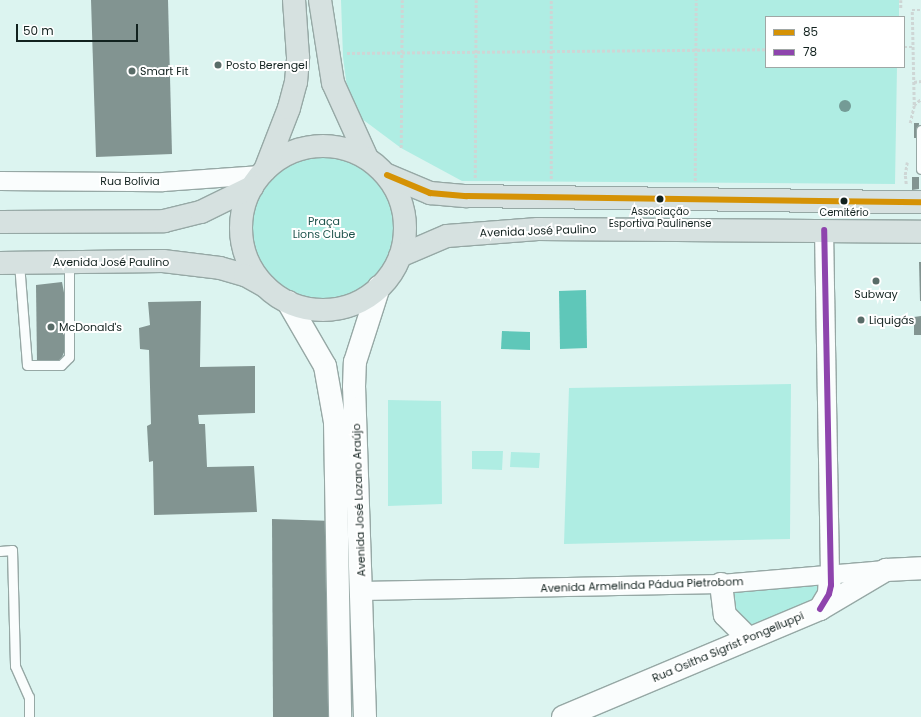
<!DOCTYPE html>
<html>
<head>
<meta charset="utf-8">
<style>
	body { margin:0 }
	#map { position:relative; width:921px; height:717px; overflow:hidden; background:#dcf4f0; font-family:Poppins,sans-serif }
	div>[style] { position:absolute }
	.green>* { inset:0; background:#afede3 }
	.round { border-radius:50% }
	.water>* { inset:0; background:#5fc7b9 }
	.building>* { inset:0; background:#829491 }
	.path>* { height:2.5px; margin-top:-1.25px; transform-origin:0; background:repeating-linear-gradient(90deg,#ced6d5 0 3px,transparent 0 5px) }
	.roads { filter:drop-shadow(1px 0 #96a8a5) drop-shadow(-1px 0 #96a8a5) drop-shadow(0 1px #96a8a5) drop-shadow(0 -1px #96a8a5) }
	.service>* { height:9px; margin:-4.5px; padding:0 4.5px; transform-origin:4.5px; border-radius:4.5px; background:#fafdfd }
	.minor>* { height:18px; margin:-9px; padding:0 9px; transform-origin:9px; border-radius:9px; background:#fafdfd }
	.tertiary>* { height:22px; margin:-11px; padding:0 11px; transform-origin:11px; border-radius:11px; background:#fafdfd }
	.primary>* { height:22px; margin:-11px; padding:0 11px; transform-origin:11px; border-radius:11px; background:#d6e1e0 }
	.primary>.ring { margin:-11px; padding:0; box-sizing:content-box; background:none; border:22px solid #d6e1e0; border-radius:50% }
	.bus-1>* { height:6px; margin:-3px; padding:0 3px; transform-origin:3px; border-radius:3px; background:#d59205 }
	.bus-2>* { height:6px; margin:-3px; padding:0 3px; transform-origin:3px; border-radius:3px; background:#8e44ad }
	.trees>* { width:12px; height:12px; margin:-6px; border-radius:50%; background:#749b96 }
	.dots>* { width:11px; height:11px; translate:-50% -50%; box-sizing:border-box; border:2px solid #fff; border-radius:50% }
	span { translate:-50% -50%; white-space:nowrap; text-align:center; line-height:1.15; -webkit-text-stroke:4px #fff; paint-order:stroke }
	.bus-label { font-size:10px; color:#12221f }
	.poi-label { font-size:11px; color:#12221f }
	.left { translate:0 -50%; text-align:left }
	.street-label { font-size:11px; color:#12221f }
	.park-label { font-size:11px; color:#1e534c }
	.legend { position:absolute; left:765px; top:16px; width:140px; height:52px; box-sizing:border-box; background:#fff; border:1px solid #a0a7a5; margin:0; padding:5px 7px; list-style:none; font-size:12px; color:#12221f }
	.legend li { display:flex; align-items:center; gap:8px; height:20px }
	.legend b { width:20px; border:1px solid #a0a7a5 }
	.scale { position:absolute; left:16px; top:24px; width:122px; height:18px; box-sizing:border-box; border:2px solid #12221f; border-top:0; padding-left:5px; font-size:12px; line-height:14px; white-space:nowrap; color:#12221f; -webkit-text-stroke:3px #fff; paint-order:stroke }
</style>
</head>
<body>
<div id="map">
	<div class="green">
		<div style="clip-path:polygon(341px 0,899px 0,899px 17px,766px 17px,766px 67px,897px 67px,895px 184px,462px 181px,401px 148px,350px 110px,343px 57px)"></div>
		<div class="round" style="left:248px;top:152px;width:152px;height:152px"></div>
		<div style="clip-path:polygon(791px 384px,790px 539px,564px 544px,569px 388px)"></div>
		<div style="clip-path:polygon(388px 400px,441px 401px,442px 504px,388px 506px)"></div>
		<div style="clip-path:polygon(472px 451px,503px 451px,502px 470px,472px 469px)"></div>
		<div style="clip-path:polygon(511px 452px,540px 453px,539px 468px,510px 467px)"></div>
		<div style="clip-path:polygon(826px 582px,822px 597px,744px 629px,738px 624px,726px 589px)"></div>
	</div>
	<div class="water">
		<div style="clip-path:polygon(586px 290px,587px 348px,560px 349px,559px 291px)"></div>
		<div style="clip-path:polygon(502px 331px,530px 332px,530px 350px,501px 349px)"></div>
	</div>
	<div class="building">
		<div style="clip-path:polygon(91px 0,168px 0,172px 154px,96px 157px)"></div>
		<div style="clip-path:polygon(914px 123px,919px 123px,918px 138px,914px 138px)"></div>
		<div style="clip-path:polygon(912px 177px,919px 177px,919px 189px,912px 190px)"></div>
		<div style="clip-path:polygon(919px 262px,921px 262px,921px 301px,920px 301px)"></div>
		<div style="clip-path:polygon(62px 282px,66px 303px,65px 350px,60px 362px,37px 363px,36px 285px)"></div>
		<div style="clip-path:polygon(201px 301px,200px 367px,255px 366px,255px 413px,198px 415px,199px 424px,205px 424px,207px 467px,254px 466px,257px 512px,154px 515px,153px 461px,149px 462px,147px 426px,151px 424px,149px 350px,140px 349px,139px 328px,150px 325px,148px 302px)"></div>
		<div style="clip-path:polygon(921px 316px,921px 335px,914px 335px,914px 317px)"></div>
		<div style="clip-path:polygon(272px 519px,333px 521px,332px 717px,273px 717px)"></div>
	</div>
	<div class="path">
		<div style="left:901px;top:0;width:8px;rotate:90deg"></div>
		<div style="left:904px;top:47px;width:9px"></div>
		<div style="left:347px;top:53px;width:419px;rotate:-0.5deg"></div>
		<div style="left:914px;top:82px;width:7px;rotate:-8deg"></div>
		<div style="left:914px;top:105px;width:95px;rotate:-91.2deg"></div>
		<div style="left:912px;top:10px;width:9px"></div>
		<div style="left:910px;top:123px;width:18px;rotate:-77deg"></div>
		<div style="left:914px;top:105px;width:9px;rotate:-41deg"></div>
		<div style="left:401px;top:148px;width:148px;rotate:-89.6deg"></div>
		<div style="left:475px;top:178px;width:178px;rotate:-89.7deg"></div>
		<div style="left:551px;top:179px;width:179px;rotate:-90deg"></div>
		<div style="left:695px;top:181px;width:181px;rotate:-89.7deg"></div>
		<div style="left:906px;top:184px;width:9px;rotate:-96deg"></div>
		<div style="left:905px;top:175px;width:13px;rotate:-81deg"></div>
	</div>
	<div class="roads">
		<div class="service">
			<div style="left:921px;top:130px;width:39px;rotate:90deg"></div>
			<div style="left:19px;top:263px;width:102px;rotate:85.5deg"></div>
			<div style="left:27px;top:365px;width:34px"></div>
			<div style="left:61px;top:365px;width:11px;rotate:-45deg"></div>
			<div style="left:69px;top:357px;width:95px;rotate:-90deg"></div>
			<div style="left:0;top:551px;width:12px;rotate:-5deg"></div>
			<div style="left:12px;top:550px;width:116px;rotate:88.5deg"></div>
			<div style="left:15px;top:666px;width:34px;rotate:66deg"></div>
			<div style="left:29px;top:697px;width:20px;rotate:90deg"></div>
		</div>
		<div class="minor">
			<div style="left:0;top:181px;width:163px;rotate:0.4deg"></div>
			<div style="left:163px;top:182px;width:98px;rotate:-4.1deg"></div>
			<div style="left:824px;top:230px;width:345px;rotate:89deg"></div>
			<div style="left:362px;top:591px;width:359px;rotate:-1.1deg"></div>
			<div style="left:721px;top:584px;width:164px;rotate:-4.9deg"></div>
		</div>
		<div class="tertiary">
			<div style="left:288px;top:302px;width:74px;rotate:60deg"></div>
			<div style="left:325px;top:366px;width:57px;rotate:79.9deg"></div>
			<div style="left:335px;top:422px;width:295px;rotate:89deg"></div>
			<div style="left:721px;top:584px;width:31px;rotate:83deg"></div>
			<div style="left:725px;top:615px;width:33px;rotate:45deg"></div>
			<div style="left:820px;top:609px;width:17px;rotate:-59deg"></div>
			<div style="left:829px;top:594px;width:19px;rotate:-87deg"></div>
			<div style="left:365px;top:717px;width:330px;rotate:-91.9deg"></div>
			<div style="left:354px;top:387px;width:25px;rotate:-88deg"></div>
			<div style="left:355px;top:362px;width:79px;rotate:-72.3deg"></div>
			<div style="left:563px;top:717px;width:279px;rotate:-22.8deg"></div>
			<div style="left:820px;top:609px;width:77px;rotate:-30.6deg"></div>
			<div style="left:886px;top:570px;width:35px;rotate:-3deg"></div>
		</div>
		<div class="primary">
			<div style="left:320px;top:0;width:84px;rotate:81.1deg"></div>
			<div style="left:333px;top:83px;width:82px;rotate:65.6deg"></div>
			<div class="ring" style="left:241px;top:146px;width:142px;height:142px"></div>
			<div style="left:265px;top:170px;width:66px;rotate:-68.8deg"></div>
			<div style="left:289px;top:108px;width:27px;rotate:-75deg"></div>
			<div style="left:296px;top:82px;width:25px;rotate:-85deg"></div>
			<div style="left:298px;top:57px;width:57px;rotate:-94deg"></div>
			<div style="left:387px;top:175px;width:47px;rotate:22.7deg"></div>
			<div style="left:430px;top:193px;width:37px;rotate:5deg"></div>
			<div style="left:467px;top:196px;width:454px;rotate:0.8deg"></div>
			<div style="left:0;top:222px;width:164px;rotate:-0.3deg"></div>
			<div style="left:164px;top:221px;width:38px;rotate:-14deg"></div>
			<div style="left:201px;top:212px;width:57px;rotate:-26.1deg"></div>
			<div style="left:400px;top:256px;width:51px;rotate:-23.1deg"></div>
			<div style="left:447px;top:236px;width:91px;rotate:-4.4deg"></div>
			<div style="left:538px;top:229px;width:383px;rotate:0.4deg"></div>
			<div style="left:0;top:263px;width:163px;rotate:-0.7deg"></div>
			<div style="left:163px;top:261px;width:57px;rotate:7deg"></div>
			<div style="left:220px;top:268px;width:26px;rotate:16deg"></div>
			<div style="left:245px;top:275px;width:23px;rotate:29deg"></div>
		</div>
	</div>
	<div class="bus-1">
		<div style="left:387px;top:175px;width:47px;rotate:22.7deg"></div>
		<div style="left:430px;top:193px;width:37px;rotate:5deg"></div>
		<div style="left:467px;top:196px;width:454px;rotate:0.8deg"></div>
	</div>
	<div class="bus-2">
		<div style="left:820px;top:609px;width:17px;rotate:-59deg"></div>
		<div style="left:829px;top:594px;width:9px;rotate:-77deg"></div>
		<div style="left:831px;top:585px;width:355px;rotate:-91.1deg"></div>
	</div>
	<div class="trees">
		<div style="left:845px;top:106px"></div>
	</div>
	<div class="dots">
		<div style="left:218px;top:65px;background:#596c68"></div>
		<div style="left:132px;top:71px;background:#596c68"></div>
		<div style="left:660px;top:199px;background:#12221f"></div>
		<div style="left:844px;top:201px;background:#12221f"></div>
		<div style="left:876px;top:281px;background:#596c68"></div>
		<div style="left:861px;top:320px;background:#596c68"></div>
		<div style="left:51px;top:327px;background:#596c68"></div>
	</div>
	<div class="bus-label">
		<span style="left:660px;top:217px">Associação<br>Esportiva Paulinense</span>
		<span style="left:844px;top:213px">Cemitério</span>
	</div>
	<div class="poi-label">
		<span class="left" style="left:226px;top:65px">Posto Berengel</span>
		<span class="left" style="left:140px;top:71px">Smart Fit</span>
		<span style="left:876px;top:294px">Subway</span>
		<span class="left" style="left:869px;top:320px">Liquigás</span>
		<span class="left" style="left:59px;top:327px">McDonald's</span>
	</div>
	<div class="street-label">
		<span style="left:130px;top:181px">Rua Bolívia</span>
		<span style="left:538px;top:231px;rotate:-2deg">Avenida José Paulino</span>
		<span style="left:111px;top:262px">Avenida José Paulino</span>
		<span style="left:359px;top:500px;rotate:-92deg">Avenida José Lozano Araújo</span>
		<span style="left:642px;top:585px;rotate:-2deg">Avenida Armelinda Pádua Pietrobom</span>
		<span style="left:728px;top:647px;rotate:-23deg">Rua Ositha Sigrist Pongelluppi</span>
	</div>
	<div class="park-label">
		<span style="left:324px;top:228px">Praça<br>Lions Clube</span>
	</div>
	<ul class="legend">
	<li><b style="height:5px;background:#d59205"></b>85</li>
	<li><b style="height:5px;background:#8e44ad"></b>78</li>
	</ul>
	<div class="scale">50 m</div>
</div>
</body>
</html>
